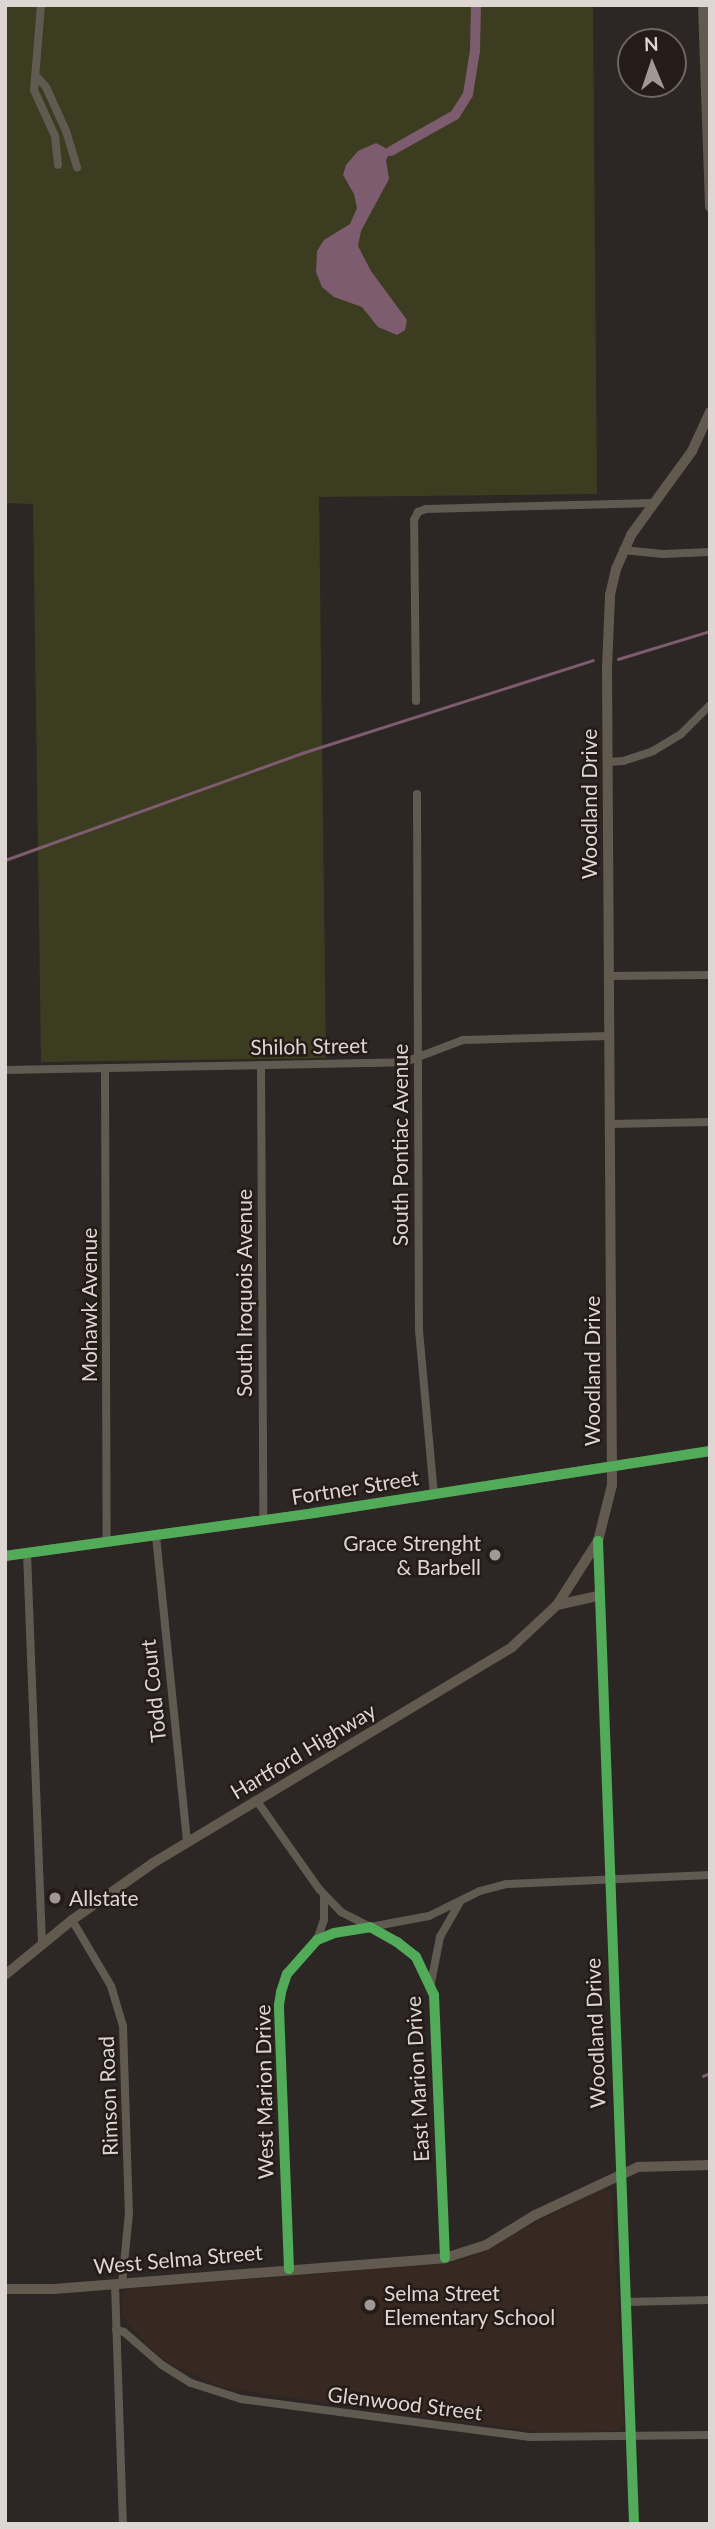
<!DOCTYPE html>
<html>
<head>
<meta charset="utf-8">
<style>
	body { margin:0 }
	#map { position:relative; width:715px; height:2529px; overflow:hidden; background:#2c2624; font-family:Lato,sans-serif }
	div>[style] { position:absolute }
	.built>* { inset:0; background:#372921 }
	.green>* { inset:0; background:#3c3c21 }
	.water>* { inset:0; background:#7d5c6f }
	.stream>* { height:2.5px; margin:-1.25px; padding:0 1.25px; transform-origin:1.25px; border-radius:1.25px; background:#7d5c6f }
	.canal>* { height:10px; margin:-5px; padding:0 5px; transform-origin:5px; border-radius:5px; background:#7d5c6f }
	.street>* { height:8px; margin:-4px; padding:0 4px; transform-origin:4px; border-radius:4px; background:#615a51 }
	.secondary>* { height:10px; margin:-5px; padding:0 5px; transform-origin:5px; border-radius:5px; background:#625a4f }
	.cycleway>* { height:10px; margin:-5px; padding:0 5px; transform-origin:5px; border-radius:5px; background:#51ab58 }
	.dots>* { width:19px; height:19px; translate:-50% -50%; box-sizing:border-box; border:4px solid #251b17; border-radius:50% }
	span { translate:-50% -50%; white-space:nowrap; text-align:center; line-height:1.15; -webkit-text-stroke:5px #251b17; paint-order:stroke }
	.street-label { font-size:21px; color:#ddd6d3 }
	.poi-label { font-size:21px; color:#ddd6d3 }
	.right { translate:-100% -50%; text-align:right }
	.left { translate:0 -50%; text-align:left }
	.frame { position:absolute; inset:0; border:7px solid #ddd6d3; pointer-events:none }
	.north { position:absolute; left:617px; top:28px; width:70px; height:70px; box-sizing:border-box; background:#251b17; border:2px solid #6f6662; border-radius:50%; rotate:358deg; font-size:19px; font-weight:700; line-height:28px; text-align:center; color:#ddd6d3 }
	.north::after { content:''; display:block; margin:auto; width:24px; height:32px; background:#9f9896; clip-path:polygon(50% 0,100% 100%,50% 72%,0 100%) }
</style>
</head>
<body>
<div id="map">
	<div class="built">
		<div style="clip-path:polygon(606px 2187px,612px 2194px,624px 2425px,616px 2431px,541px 2432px,363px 2409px,221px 2387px,167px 2362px,148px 2346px,122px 2316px,122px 2295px,128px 2289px,444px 2264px,465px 2259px)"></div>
	</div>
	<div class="green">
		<div style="clip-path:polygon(5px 5px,593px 5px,597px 494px,319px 497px,326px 1058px,41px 1062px,33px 504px,5px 503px)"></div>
	</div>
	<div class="water">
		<div style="clip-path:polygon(376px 143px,391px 151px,386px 160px,389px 179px,361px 231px,358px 246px,371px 271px,407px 320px,405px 330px,397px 335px,378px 327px,362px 307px,334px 297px,322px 287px,316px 272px,317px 251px,324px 240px,350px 224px,357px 208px,354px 194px,343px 175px,346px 165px,358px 151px)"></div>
	</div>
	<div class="stream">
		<div style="left:618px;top:659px;width:96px;rotate:-16.9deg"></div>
		<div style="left:5px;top:860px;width:316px;rotate:-19.8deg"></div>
		<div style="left:302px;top:753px;width:305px;rotate:-17.7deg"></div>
		<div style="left:703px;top:2076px;width:8px;rotate:-23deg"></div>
	</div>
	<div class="canal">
		<div style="left:391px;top:151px;width:73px;rotate:-29.4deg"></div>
		<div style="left:455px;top:115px;width:25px;rotate:-58deg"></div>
		<div style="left:468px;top:94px;width:44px;rotate:-80.8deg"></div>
		<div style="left:475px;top:51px;width:46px;rotate:-88.8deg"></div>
	</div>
	<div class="street">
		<div style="left:41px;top:5px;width:85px;rotate:94.7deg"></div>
		<div style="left:34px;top:90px;width:51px;rotate:65.5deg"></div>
		<div style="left:55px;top:136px;width:29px;rotate:84deg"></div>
		<div style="left:37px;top:77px;width:13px;rotate:48deg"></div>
		<div style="left:46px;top:87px;width:48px;rotate:65.6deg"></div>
		<div style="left:66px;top:131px;width:38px;rotate:73deg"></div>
		<div style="left:623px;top:550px;width:40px;rotate:5.7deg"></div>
		<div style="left:663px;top:554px;width:47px;rotate:-2.4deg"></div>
		<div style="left:416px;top:701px;width:181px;rotate:-90.6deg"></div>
		<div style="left:414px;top:520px;width:9px;rotate:-63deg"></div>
		<div style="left:418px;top:512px;width:9px;rotate:-21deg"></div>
		<div style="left:426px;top:509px;width:227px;rotate:-1.5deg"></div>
		<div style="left:608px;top:762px;width:15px;rotate:-4deg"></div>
		<div style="left:623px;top:761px;width:32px;rotate:-18deg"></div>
		<div style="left:653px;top:751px;width:33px;rotate:-31deg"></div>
		<div style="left:681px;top:734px;width:41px;rotate:-45deg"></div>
		<div style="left:417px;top:794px;width:536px;rotate:89.79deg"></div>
		<div style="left:419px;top:1330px;width:165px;rotate:84.8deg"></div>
		<div style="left:609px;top:976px;width:101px;rotate:-0.6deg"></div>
		<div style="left:261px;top:1065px;width:456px;rotate:89.7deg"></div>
		<div style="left:105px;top:1068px;width:474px;rotate:89.8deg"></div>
		<div style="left:5px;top:1070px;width:400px;rotate:-1.1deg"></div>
		<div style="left:405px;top:1062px;width:62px;rotate:-20.8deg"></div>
		<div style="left:463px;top:1040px;width:146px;rotate:-1.6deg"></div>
		<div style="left:610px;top:1124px;width:100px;rotate:-1.1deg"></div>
		<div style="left:156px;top:1536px;width:308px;rotate:84.2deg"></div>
		<div style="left:598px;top:1544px;width:981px;rotate:87.9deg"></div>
		<div style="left:27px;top:1553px;width:390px;rotate:87.8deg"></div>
		<div style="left:257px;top:1801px;width:108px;rotate:54.8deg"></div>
		<div style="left:319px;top:1889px;width:32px;rotate:46deg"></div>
		<div style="left:341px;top:1912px;width:33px;rotate:27deg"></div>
		<div style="left:370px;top:1927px;width:60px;rotate:-10.6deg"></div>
		<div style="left:429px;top:1916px;width:57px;rotate:-26.1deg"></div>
		<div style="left:480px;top:1891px;width:27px;rotate:-15deg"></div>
		<div style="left:506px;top:1884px;width:204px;rotate:-2.5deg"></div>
		<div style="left:72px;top:1920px;width:77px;rotate:59.4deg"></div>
		<div style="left:111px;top:1986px;width:42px;rotate:73.3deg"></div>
		<div style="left:123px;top:2026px;width:187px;rotate:88.2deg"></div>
		<div style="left:129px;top:2213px;width:71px;rotate:95.6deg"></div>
		<div style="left:317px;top:1940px;width:21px;rotate:-71deg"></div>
		<div style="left:324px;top:1920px;width:25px;rotate:-90deg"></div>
		<div style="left:431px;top:1983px;width:47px;rotate:-78.9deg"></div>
		<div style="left:440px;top:1937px;width:40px;rotate:-60.3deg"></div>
		<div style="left:289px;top:2269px;width:264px;rotate:-92.2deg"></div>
		<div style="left:279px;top:2005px;width:13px;rotate:-81deg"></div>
		<div style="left:281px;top:1992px;width:19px;rotate:-72deg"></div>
		<div style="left:287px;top:1974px;width:45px;rotate:-48.6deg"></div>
		<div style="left:317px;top:1940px;width:18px;rotate:-22deg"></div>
		<div style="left:334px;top:1933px;width:36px;rotate:-9deg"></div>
		<div style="left:370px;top:1927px;width:31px;rotate:29deg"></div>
		<div style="left:397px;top:1942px;width:24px;rotate:38deg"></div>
		<div style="left:416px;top:1957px;width:42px;rotate:64.7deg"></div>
		<div style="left:434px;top:1995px;width:263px;rotate:87.6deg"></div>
		<div style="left:115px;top:2285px;width:239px;rotate:88.1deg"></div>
		<div style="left:626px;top:2302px;width:84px;rotate:-1.4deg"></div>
		<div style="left:116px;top:2330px;width:8px;rotate:14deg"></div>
		<div style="left:124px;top:2332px;width:50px;rotate:41deg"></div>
		<div style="left:162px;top:2365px;width:34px;rotate:32deg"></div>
		<div style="left:191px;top:2383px;width:52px;rotate:17.7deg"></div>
		<div style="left:241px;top:2399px;width:290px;rotate:7.5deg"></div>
		<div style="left:529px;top:2437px;width:181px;rotate:-0.6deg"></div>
	</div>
	<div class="secondary">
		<div style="left:703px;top:5px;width:202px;rotate:88deg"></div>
		<div style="left:5px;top:1556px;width:312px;rotate:-7.9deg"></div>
		<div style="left:314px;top:1513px;width:401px;rotate:-8.9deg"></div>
		<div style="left:557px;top:1605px;width:42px;rotate:-12.4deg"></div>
		<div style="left:5px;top:1975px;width:87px;rotate:-39.4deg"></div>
		<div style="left:72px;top:1920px;width:99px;rotate:-35.1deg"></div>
		<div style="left:153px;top:1863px;width:419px;rotate:-31deg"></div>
		<div style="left:512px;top:1647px;width:62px;rotate:-43deg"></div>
		<div style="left:557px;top:1605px;width:76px;rotate:-57.4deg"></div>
		<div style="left:598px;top:1541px;width:58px;rotate:-76deg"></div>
		<div style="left:612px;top:1485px;width:817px;rotate:-90.35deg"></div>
		<div style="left:607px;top:668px;width:73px;rotate:-87.6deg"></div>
		<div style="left:610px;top:595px;width:27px;rotate:-77deg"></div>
		<div style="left:616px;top:569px;width:37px;rotate:-66deg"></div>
		<div style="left:631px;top:535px;width:104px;rotate:-54deg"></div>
		<div style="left:692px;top:451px;width:43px;rotate:-65.2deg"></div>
		<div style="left:5px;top:2289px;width:49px"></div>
		<div style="left:54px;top:2289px;width:392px;rotate:-4.5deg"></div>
		<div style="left:445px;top:2258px;width:43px;rotate:-17.6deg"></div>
		<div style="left:486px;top:2245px;width:57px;rotate:-31.5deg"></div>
		<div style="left:535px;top:2215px;width:114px;rotate:-25deg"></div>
		<div style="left:638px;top:2167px;width:72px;rotate:-1.6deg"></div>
	</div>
	<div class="cycleway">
		<div style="left:598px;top:1541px;width:984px;rotate:87.9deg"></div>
		<div style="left:5px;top:1556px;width:312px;rotate:-7.9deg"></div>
		<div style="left:314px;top:1513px;width:401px;rotate:-8.9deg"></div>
		<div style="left:289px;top:2269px;width:264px;rotate:-92.2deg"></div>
		<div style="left:279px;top:2005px;width:13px;rotate:-81deg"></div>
		<div style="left:281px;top:1992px;width:19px;rotate:-72deg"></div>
		<div style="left:287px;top:1974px;width:45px;rotate:-48.6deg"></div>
		<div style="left:317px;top:1940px;width:18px;rotate:-22deg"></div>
		<div style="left:334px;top:1933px;width:36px;rotate:-9deg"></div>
		<div style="left:370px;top:1927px;width:31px;rotate:29deg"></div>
		<div style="left:397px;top:1942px;width:24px;rotate:38deg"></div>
		<div style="left:416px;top:1957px;width:42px;rotate:64.7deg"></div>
		<div style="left:434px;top:1995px;width:263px;rotate:87.6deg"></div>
	</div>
	<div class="dots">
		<div style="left:495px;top:1555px;background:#9f9896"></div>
		<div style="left:55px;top:1898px;background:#9f9896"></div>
		<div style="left:370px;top:2305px;background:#9f9896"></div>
	</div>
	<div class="street-label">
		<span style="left:589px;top:804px;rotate:-90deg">Woodland Drive</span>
		<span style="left:309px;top:1046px;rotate:-1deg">Shiloh Street</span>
		<span style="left:400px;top:1145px;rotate:-90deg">South Pontiac Avenue</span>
		<span style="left:244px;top:1293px;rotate:-90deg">South Iroquois Avenue</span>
		<span style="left:89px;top:1305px;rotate:-90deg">Mohawk Avenue</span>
		<span style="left:592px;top:1371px;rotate:-90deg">Woodland Drive</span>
		<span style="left:355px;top:1487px;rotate:-9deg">Fortner Street</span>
		<span style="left:153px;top:1691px;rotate:-96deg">Todd Court</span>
		<span style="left:303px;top:1751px;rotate:-31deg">Hartford Highway</span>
		<span style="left:595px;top:2033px;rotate:-92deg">Woodland Drive</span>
		<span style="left:417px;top:2079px;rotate:-93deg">East Marion Drive</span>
		<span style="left:264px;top:2092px;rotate:-91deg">West Marion Drive</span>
		<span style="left:108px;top:2096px;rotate:-92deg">Rimson Road</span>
		<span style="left:178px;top:2259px;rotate:-5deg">West Selma Street</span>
		<span style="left:405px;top:2403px;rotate:7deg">Glenwood Street</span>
	</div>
	<div class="poi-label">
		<span class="right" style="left:481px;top:1555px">Grace Strenght<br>&amp; Barbell</span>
		<span class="left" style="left:69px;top:1898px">Allstate</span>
		<span class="left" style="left:384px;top:2305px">Selma Street<br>Elementary School</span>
	</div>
	<div class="frame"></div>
	<div class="north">N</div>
</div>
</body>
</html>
